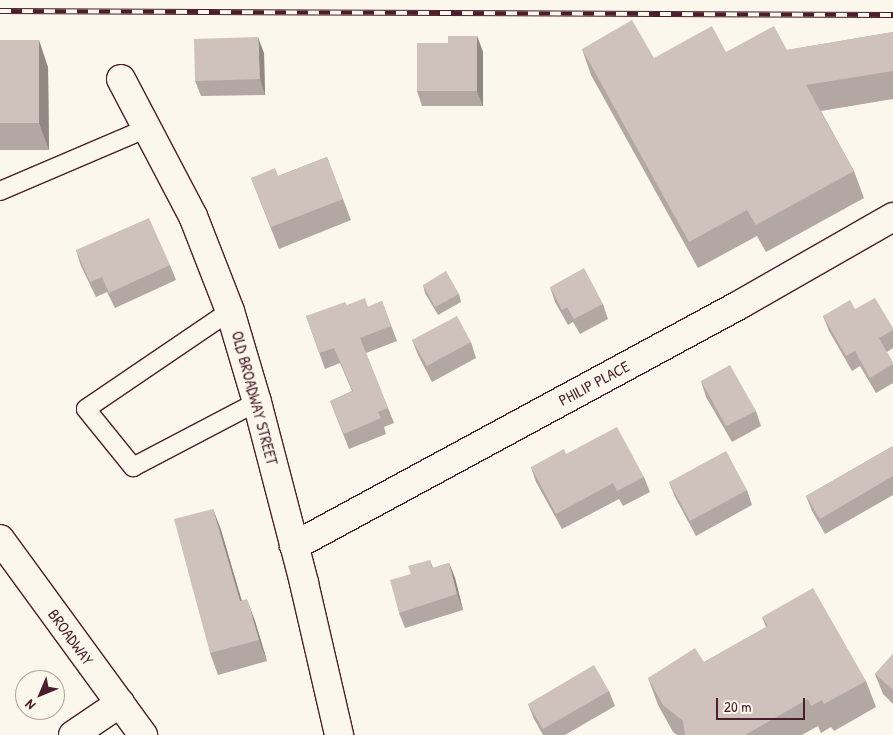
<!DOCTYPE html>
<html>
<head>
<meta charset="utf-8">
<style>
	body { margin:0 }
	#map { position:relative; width:893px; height:735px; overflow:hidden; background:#fbf7ec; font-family:"Patrick Hand",sans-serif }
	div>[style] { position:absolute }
	.roads { filter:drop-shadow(1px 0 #4a1f2b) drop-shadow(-1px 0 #4a1f2b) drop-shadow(0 1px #4a1f2b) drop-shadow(0 -1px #4a1f2b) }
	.lane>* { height:18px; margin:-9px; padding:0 9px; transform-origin:9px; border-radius:9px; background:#fbf7ec }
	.street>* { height:28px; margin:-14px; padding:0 14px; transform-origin:14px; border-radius:14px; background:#fbf7ec }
	.secondary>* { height:28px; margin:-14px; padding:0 14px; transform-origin:14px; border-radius:14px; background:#fbf7ec }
	.rail>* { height:5.5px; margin-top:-2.75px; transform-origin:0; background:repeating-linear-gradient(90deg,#fbf7ec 0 11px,#4a1f2b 0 22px); box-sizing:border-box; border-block:1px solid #4a1f2b }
	.wall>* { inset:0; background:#b2a7a2 }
	.shaded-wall>* { inset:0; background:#918884 }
	.building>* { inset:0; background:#cfc2bc }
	span { translate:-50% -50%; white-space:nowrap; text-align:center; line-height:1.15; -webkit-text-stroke:4.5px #fbf7ec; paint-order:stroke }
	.street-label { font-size:16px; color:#4a1f2b }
	.north { position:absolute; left:15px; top:670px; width:50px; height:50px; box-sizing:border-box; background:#fbf7ec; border:1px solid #b4a19f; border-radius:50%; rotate:225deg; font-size:14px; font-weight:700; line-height:20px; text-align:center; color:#4a1f2b }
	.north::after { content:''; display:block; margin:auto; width:18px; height:22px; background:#4a1f2b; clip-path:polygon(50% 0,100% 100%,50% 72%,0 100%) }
	.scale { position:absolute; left:716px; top:698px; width:89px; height:22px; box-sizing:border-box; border:2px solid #4a1f2b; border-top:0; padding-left:6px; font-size:15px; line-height:18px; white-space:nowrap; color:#4a1f2b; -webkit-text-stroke:4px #fbf7ec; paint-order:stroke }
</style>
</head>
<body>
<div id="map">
	<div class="roads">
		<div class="lane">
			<div style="left:0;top:191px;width:161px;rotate:-23.1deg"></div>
			<div style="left:230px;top:311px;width:174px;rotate:145.8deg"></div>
			<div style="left:86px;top:409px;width:75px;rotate:51deg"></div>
			<div style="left:133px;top:467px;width:140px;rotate:-27.7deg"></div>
		</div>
		<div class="street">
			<div style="left:121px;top:79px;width:155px;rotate:62.3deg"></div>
			<div style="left:193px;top:216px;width:102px;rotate:68.7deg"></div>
			<div style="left:230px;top:311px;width:95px;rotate:73.5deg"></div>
			<div style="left:257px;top:402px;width:187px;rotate:75.4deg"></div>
			<div style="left:304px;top:583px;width:156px;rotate:77deg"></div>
			<div style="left:294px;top:546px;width:508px;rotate:-28.43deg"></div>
			<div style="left:741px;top:304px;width:175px;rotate:-29.8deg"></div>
			<div style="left:73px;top:735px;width:57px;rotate:-34.2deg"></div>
		</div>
		<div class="secondary">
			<div style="left:0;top:539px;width:243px;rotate:53.9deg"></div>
		</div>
	</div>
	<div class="rail">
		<div style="left:0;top:11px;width:893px;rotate:0.26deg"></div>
	</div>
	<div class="wall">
		<div style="clip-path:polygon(893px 32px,893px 99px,821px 111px,854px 171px,864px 198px,766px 252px,757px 236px,698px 268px,591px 75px,582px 49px,654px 58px,726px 52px,787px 50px)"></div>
		<div style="clip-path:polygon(477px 36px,483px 52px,483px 106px,422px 106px,417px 91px,448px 43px)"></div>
		<div style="clip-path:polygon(0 40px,48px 67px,49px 150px,0 150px)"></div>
		<div style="clip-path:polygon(264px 53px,265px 95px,201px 96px,195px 81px)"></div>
		<div style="clip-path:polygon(327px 157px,351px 220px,279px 249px,251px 178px,278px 176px)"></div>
		<div style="clip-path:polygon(76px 250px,170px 265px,176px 280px,115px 308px,107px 292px,96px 297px,81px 266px)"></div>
		<div style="clip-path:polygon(423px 285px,459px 294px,461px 302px,438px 315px,425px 293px)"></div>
		<div style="clip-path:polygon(550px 287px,603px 304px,608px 319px,580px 334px,573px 322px,568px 325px,555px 302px)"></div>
		<div style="clip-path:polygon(382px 301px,397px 341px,366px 353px,394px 423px,384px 427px,386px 434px,349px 449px,330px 401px,352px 391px,340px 363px,325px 369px,306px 316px,347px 305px,368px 307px)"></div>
		<div style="clip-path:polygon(855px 309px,893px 328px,893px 348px,887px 352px,893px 363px,893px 383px,876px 393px,860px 366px,852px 371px,829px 331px,823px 316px)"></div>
		<div style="clip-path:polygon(412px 340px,471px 342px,476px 358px,432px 382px,418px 355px)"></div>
		<div style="clip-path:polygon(701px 381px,756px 411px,761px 426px,732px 442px,706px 397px)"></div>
		<div style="clip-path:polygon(893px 446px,893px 495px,825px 534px,812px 511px,806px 496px)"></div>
		<div style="clip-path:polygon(566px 454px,644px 477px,650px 492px,623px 506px,619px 499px,562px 529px,536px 482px,531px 467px)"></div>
		<div style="clip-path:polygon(669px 482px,747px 490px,752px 505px,696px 536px,675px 497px)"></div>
		<div style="clip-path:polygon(213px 509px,221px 530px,242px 601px,255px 621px,267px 661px,218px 675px,210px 653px)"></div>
		<div style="clip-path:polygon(430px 560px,433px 568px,449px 563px,455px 578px,463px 610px,405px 628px,399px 613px,411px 574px)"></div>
		<div style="clip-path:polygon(762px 617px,866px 681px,876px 707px,834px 731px,831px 727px,821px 733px,818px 726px,802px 735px,677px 735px,673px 732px,658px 705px,648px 678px,704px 662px,766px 627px)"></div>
		<div style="clip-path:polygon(893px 654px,893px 704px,883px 694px,875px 674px)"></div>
		<div style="clip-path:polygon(609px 691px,615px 706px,565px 735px,543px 735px,534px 719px,528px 704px)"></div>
	</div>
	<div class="shaded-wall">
		<div style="clip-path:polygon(477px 36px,483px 52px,483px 106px,477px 91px)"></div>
		<div style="clip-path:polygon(258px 37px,264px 53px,265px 95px,260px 79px)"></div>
		<div style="clip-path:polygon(39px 40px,48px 67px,49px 150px,39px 123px)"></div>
		<div style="clip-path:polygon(213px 509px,221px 530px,248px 623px,240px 601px)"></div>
		<div style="clip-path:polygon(449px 563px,455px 578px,463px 610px,457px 594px)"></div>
		<div style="clip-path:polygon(247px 599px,255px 621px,267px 661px,259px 640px)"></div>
	</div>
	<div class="building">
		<div style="clip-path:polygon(632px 20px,654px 58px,712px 26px,726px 52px,774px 26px,787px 50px,893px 32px,893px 71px,806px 85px,854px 171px,756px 225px,747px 210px,689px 242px,582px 49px)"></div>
		<div style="clip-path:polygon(448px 36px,477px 36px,477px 91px,417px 91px,417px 43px,448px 43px)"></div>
		<div style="clip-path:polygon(258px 37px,260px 79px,195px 81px,194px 39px)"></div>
		<div style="clip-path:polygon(0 40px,39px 40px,39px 123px,0 123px)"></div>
		<div style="clip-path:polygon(327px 157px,343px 199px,271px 227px,251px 178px,275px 168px,278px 176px)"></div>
		<div style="clip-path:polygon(149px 218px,170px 265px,109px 293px,102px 277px,90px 282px,76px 250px)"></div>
		<div style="clip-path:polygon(584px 268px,603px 304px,574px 319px,567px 307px,562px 310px,550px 287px)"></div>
		<div style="clip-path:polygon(446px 271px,459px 294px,435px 307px,423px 285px)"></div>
		<div style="clip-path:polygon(365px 298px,368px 307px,382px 301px,391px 326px,360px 338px,388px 408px,378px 412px,381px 418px,344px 434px,330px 401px,353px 391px,334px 348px,319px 353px,306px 316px,345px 302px,347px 305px)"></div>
		<div style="clip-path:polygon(875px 298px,893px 328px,893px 330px,879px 338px,893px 363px,893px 364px,870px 378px,855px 351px,846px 356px,823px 316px,850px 300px,855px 309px)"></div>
		<div style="clip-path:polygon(457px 316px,471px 342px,427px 366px,412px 340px)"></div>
		<div style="clip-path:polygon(730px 365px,756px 411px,726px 426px,701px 381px)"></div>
		<div style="clip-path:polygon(617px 427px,644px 477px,617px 491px,613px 483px,556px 514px,531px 467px,564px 449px,566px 454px)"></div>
		<div style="clip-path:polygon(893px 446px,893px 476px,820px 519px,806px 496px)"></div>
		<div style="clip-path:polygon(726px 451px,747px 490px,690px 521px,669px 482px)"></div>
		<div style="clip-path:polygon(213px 509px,240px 601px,247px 599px,259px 640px,210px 653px,174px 519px)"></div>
		<div style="clip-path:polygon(430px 560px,432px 568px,449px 563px,457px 594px,399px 613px,390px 580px,411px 574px,408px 566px)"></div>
		<div style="clip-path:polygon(813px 588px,866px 681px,824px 704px,822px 700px,811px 706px,808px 699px,745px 735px,685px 735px,683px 721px,663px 705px,648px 678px,695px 648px,704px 662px,768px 626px,762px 617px)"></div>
		<div style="clip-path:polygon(893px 654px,893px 690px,875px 674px)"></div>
		<div style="clip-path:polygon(594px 665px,609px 691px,543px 729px,528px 704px)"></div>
	</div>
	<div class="street-label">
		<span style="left:594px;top:383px;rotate:-28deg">PHILIP PLACE</span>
		<span style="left:255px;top:398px;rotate:75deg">OLD BROADWAY STREET</span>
		<span style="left:71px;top:637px;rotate:54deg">BROADWAY</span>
	</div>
	<div class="north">N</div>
	<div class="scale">20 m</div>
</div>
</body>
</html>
